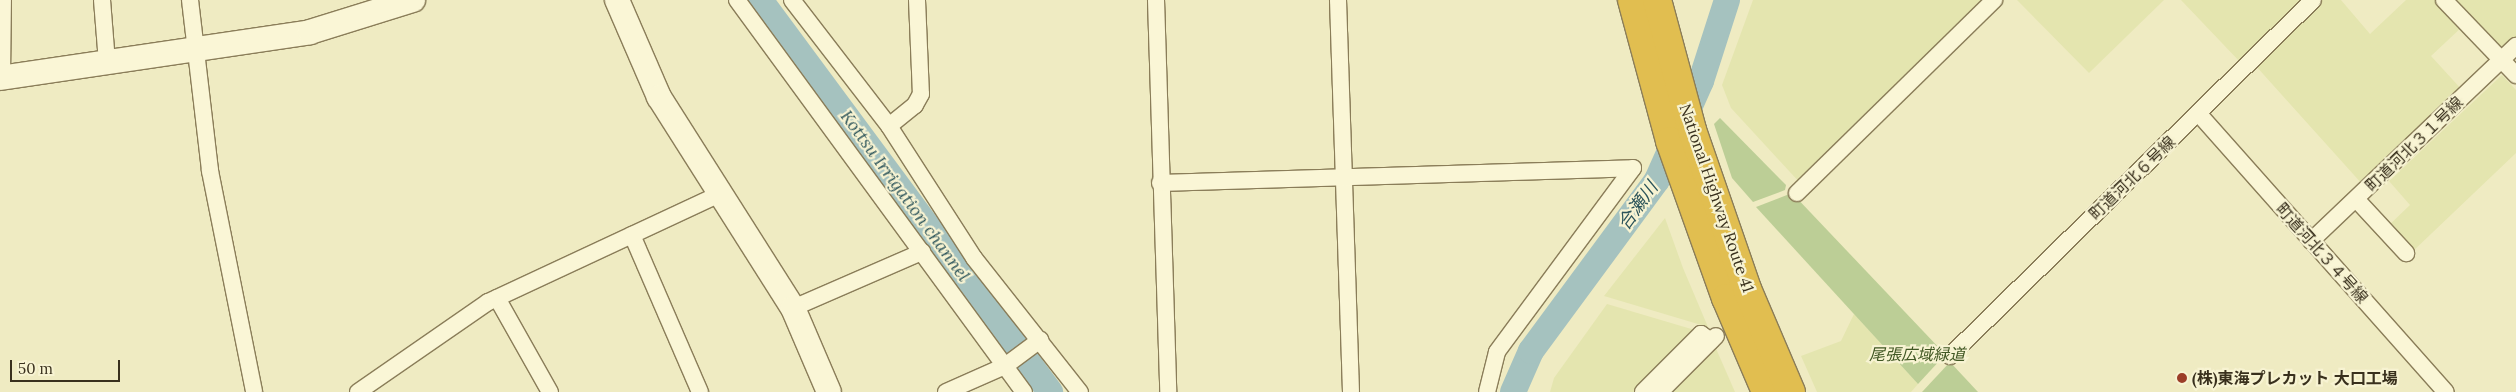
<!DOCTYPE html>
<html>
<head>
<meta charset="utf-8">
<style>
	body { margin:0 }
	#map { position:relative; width:2516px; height:392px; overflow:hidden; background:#efebc2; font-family:Lora,"Noto Sans JP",serif }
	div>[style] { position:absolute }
	.farmland>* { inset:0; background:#e4e5af }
	.green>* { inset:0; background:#bcce96 }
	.river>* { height:26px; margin:-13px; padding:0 13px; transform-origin:13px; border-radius:13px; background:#a5c2bf }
	.roads { filter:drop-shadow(1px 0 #8a7d59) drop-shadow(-1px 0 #8a7d59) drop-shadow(0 1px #8a7d59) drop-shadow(0 -1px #8a7d59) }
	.street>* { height:16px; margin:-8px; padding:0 8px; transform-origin:8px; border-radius:8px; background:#faf6d6 }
	.secondary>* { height:24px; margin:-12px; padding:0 12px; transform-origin:12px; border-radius:12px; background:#faf6d6 }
	.highway>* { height:28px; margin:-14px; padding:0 14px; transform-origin:14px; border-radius:14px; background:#e1be50 }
	.dots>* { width:14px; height:14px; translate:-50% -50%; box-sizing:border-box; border:2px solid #f7f3d2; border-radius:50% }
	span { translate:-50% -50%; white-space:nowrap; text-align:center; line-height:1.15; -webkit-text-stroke:4.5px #f7f3d2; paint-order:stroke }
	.street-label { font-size:16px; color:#39301d }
	.park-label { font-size:16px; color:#405723; font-style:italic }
	.poi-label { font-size:16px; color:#39301d; font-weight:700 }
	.left { translate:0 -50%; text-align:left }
	.water-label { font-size:18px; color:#2c545a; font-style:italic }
	.scale { position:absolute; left:10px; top:360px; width:110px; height:22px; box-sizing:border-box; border:2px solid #39301d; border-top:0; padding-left:6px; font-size:15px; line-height:18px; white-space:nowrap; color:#39301d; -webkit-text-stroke:4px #f7f3d2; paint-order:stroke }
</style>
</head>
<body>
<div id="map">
	<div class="farmland">
		<div style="clip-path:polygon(1753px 0,1986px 0,1801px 184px,1731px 108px,1722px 85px)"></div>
		<div style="clip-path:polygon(2017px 0,2164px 0,2089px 73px)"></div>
		<div style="clip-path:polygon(2181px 0,2306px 0,2241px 63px)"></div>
		<div style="clip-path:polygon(2320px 0,2341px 0,2370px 34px,2406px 0,2438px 0,2463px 26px,2431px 56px,2463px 91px,2363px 185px,2255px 65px)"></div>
		<div style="clip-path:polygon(2450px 0,2516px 0,2516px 40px,2504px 51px)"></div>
		<div style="clip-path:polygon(2502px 75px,2516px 90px,2516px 153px,2411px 253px,2387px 227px,2410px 205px,2389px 181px)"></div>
		<div style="clip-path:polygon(1665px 218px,1683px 268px,1708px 327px,1604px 296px)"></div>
		<div style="clip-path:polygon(1607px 304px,1698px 331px,1637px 392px,1550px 392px,1554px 378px)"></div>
		<div style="clip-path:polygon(1854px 314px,1918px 384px,1911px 392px,1817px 392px,1801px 356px,1841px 341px)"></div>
		<div style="clip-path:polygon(1714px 344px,1735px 392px,1666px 392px)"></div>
	</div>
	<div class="green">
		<div style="clip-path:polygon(1720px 118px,1786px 185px,1785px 190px,1753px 202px,1732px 178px,1714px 124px)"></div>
		<div style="clip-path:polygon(1792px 193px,1942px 351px,1942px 358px,1918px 384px,1756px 207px)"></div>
		<div style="clip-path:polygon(1950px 362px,1978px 392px,1922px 392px)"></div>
	</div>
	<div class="river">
		<div style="left:760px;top:0;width:488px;rotate:53.5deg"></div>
		<div style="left:1513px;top:392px;width:45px;rotate:-66.3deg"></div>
		<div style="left:1531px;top:351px;width:212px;rotate:-53.6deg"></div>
		<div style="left:1657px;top:180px;width:108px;rotate:-66deg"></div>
		<div style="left:1701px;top:81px;width:85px;rotate:-72.2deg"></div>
	</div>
	<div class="roads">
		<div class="street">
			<div style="left:102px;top:0;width:62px;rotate:85.4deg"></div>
			<div style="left:190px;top:0;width:172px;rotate:83.3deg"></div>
			<div style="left:210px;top:171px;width:225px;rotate:78.7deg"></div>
			<div style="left:737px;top:0;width:486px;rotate:53.8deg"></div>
			<div style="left:792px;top:0;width:159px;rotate:52.4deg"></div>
			<div style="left:917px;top:0;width:94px;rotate:87.6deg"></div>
			<div style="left:921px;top:94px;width:13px;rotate:119deg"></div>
			<div style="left:915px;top:105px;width:33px;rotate:141deg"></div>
			<div style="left:889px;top:126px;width:157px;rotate:57.2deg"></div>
			<div style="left:974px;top:258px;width:171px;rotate:51.7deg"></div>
			<div style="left:1156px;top:0;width:392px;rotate:88.2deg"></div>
			<div style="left:1338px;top:0;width:392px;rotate:88.1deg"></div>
			<div style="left:2444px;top:0;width:104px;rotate:46.2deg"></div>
			<div style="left:2px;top:77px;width:77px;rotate:-89.3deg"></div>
			<div style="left:2198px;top:113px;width:373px;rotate:48.4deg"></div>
			<div style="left:1160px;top:183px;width:473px;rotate:-1.8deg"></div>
			<div style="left:1633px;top:168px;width:229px;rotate:126.5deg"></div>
			<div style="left:1497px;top:352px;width:41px;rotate:104deg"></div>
			<div style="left:1797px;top:193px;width:276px;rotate:-44.4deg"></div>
			<div style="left:2356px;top:199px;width:74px;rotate:47.2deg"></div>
			<div style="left:632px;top:235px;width:171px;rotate:66.6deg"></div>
			<div style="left:2311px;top:241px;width:283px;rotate:-43.6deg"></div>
			<div style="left:497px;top:298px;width:108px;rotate:60.6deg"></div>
			<div style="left:793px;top:308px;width:141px;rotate:-23.5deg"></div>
			<div style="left:1950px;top:356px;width:508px;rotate:-44.44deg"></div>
			<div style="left:358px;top:392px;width:158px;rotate:-34.7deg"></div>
			<div style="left:488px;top:302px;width:256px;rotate:-25deg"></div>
			<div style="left:946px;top:392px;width:64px;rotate:-23.8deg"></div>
			<div style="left:1005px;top:366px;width:44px;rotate:-36.6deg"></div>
			<div style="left:1643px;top:392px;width:82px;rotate:-45deg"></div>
			<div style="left:1701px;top:334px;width:12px;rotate:35deg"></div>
			<div style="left:1660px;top:392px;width:79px;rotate:-45deg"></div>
		</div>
		<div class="secondary">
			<div style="left:617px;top:0;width:106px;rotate:66.6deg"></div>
			<div style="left:659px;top:97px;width:250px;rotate:57.6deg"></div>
			<div style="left:793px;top:308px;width:91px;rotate:66.8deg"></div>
			<div style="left:0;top:78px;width:313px;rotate:-8.4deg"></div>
			<div style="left:310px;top:32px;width:108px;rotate:-17.3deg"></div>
		</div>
		<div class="highway">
			<div style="left:1632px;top:0;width:146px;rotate:74.9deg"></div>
			<div style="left:1670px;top:141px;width:167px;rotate:70.4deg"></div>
			<div style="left:1726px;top:298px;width:102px;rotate:66.9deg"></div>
			<div style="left:1657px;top:0;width:135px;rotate:74.9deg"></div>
			<div style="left:1692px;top:130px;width:168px;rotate:70.9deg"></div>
			<div style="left:1747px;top:289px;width:112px;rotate:66.9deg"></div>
		</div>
	</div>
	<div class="dots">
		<div style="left:2182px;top:378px;background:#9b3d27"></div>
	</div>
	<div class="street-label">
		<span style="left:2414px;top:144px;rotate:-44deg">町道河北３１号線</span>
		<span style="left:2132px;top:178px;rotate:-44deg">町道河北６号線</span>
		<span style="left:1717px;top:198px;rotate:71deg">National Highway Route 41</span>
		<span style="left:2322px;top:253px;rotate:48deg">町道河北３４号線</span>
	</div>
	<div class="park-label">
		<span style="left:1917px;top:354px">尾張広域緑道</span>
	</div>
	<div class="poi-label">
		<span class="left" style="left:2192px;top:378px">(株)東海プレカット 大口工場</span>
	</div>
	<div class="water-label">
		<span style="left:905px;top:196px;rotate:54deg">Kottsu Irrigation channel</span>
		<span style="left:1638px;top:206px;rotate:-54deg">合瀬川</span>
	</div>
	<div class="scale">50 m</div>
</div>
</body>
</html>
